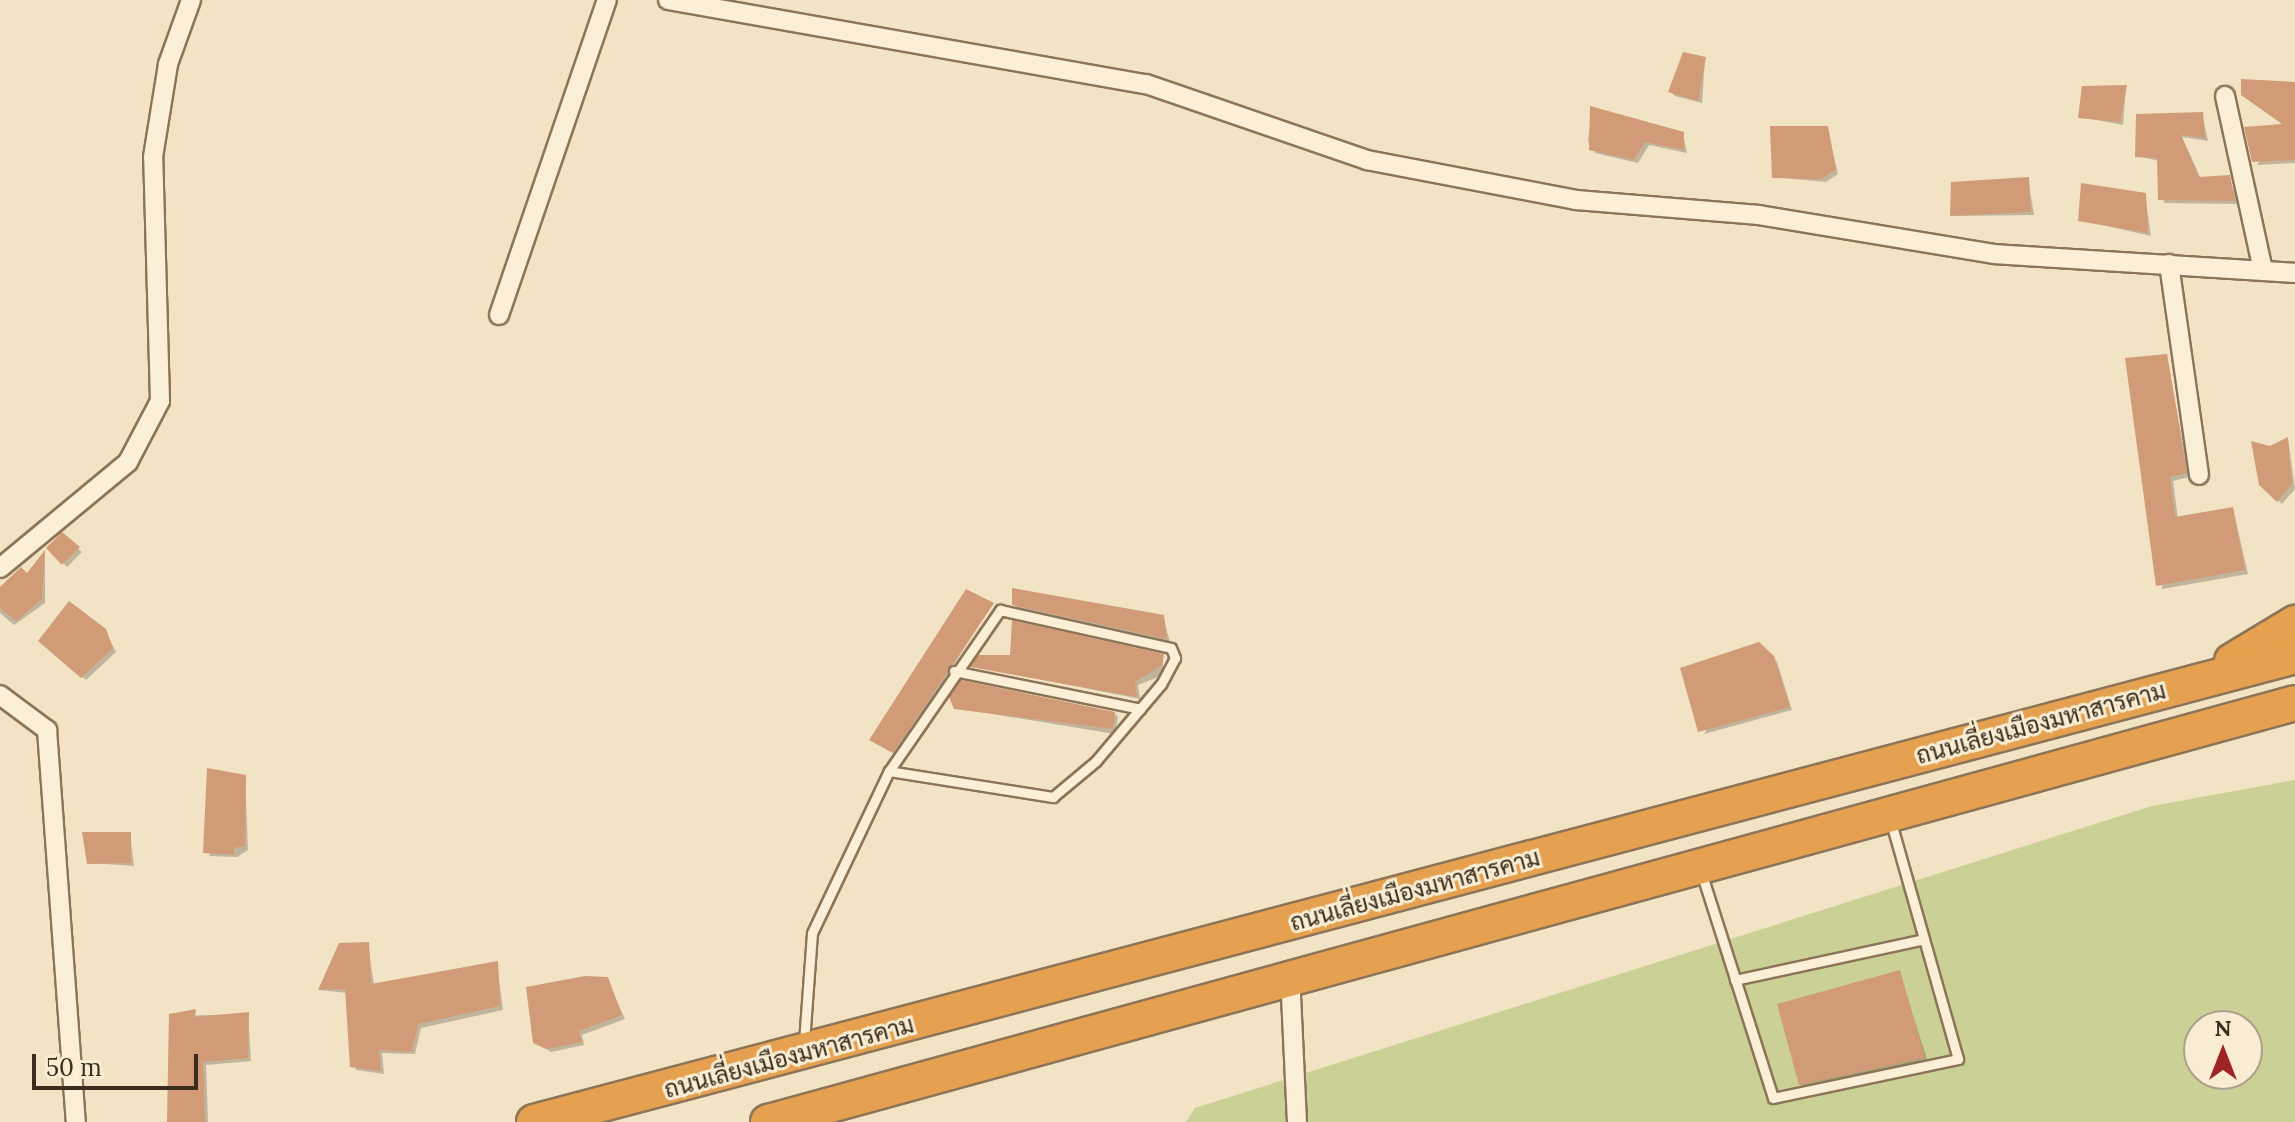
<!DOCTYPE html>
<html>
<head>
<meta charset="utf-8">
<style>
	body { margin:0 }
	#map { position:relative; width:2295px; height:1122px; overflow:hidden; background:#f1e3c3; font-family:Lora,Sarabun,serif }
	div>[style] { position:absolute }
	.green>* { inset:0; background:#cad096 }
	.shadow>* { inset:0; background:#0003 }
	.building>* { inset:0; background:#d19b77 }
	.roads { filter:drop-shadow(2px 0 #8d7458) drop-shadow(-2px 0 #8d7458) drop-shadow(0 2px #8d7458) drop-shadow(0 -2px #8d7458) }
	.lane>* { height:9px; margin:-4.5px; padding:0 4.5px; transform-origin:4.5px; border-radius:4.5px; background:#fbf0d7 }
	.street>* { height:18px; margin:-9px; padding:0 9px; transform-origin:9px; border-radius:9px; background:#fbf0d7 }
	.highway>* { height:34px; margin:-17px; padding:0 17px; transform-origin:17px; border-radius:17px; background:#e5a14f }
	span { translate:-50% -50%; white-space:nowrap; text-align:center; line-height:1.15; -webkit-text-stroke:6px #f8edd3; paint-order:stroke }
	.street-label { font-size:24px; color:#3b2c1d }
	.north { position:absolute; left:2183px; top:1010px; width:80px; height:80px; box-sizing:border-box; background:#f8edd3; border:2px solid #aca08a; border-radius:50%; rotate:0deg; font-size:22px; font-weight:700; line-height:32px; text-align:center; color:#3b2c1d }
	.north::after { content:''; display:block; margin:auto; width:28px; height:36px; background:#a02427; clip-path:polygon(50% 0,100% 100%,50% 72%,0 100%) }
	.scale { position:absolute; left:32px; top:1054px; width:166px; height:36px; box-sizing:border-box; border:4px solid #3b2c1d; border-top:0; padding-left:10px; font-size:24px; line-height:28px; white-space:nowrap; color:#3b2c1d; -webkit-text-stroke:6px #f8edd3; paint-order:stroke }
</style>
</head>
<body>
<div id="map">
	<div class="green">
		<div style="clip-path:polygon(evenodd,2295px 780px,2295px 1122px,1186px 1122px,1195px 1108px,2152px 806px,2295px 780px,2199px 1026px,2247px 1026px,2247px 1074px,2199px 1074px,2199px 1026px)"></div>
	</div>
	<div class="shadow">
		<div style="clip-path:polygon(1705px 59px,1702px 103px,1675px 96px,1671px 92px)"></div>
		<div style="clip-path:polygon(2295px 84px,2295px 163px,2257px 165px,2286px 126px)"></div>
		<div style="clip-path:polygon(2126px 87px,2123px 125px,2081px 117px)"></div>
		<div style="clip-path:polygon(1592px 109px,1683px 134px,1687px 153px,1649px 145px,1638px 163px,1595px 153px,1588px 141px)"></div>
		<div style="clip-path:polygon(2202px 114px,2208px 141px,2182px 137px,2201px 179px,2229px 177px,2238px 204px,2164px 203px,2159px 161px,2137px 156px)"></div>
		<div style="clip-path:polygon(1827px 128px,1838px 174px,1826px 182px,1774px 177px)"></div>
		<div style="clip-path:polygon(2028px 179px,2034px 215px,1952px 216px)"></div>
		<div style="clip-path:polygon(2145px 195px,2151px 236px,2080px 220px)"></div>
		<div style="clip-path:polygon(2167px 356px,2189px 477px,2173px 481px,2178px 519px,2233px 509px,2248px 574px,2162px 589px)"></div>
		<div style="clip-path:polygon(2288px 439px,2295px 489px,2282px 504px,2260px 484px,2270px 448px)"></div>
		<div style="clip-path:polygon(62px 535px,82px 552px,67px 567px,49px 548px)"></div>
		<div style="clip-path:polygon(45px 553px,45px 603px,14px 625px,0 613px,0 590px,28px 576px)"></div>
		<div style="clip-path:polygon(992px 604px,897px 755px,875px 743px,872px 740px)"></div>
		<div style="clip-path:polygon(1014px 604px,1163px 617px,1170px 642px,1018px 608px)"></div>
		<div style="clip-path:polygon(105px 631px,116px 652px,86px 680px,41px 641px)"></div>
		<div style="clip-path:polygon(1758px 645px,1777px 662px,1792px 710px,1704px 734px)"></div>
		<div style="clip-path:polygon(1163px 656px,1163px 675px,1138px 685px,1140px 699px,973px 666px)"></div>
		<div style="clip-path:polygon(956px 708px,1114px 713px,1118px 717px,1115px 734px)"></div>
		<div style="clip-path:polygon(245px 777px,248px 850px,237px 857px,209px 856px)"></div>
		<div style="clip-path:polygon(130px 834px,134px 866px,89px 863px)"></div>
		<div style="clip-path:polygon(368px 944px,374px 985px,497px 963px,503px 1010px,421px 1028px,415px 1054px,382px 1053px,384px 1074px,356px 1070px,347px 993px,320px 990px)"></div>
		<div style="clip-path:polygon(1899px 972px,1928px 1062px,1805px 1088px,1801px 1084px)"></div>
		<div style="clip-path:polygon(607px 979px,625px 1019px,582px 1035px,584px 1045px,551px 1052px,535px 1042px)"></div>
		<div style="clip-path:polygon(248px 1014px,251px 1061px,206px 1065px,208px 1122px,170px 1122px,171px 1016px)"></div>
	</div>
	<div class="building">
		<div style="clip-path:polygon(1683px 52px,1706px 57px,1698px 101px,1668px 92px)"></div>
		<div style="clip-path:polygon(2241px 79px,2295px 82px,2295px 160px,2252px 162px,2244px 127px,2282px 124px,2241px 95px)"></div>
		<div style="clip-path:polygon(2127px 85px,2120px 122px,2078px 118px,2082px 86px)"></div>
		<div style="clip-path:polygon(1590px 106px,1684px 132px,1684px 150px,1645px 142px,1634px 160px,1589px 150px)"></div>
		<div style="clip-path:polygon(2203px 112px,2205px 138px,2181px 135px,2199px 177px,2230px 175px,2235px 201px,2158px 200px,2157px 158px,2135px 157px,2136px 114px)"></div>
		<div style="clip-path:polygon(1770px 126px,1828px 126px,1836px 169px,1821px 179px,1772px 178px)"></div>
		<div style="clip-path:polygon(2029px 177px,2031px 212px,1950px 216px,1951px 182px)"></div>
		<div style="clip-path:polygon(2081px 183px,2146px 193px,2148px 233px,2078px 221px)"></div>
		<div style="clip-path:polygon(2167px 354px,2187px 473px,2170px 477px,2175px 517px,2233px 507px,2245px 570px,2156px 586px,2125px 358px)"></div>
		<div style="clip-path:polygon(2288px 437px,2292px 484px,2277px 502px,2259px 485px,2251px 441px,2270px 446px)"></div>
		<div style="clip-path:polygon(62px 532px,80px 547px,62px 565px,46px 548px)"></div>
		<div style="clip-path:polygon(45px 550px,42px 599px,16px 621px,0 608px,0 587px,21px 567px,27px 573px)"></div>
		<div style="clip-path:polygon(1012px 588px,1164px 615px,1167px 639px,1012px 605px)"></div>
		<div style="clip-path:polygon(966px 589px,994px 603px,893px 753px,869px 740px)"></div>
		<div style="clip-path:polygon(69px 601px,106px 629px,113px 648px,81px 678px,38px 641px)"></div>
		<div style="clip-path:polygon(1012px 620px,1164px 654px,1162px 665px,1135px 682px,1137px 697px,970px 667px,978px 655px,1010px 655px)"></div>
		<div style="clip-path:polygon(1759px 642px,1774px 656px,1790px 707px,1698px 732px,1680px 668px)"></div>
		<div style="clip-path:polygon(961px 680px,1115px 712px,1113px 729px,954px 709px,949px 697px)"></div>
		<div style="clip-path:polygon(207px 768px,246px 775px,245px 846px,234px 848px,234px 855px,203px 853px)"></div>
		<div style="clip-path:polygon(82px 832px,131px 832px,131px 863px,87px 864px)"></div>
		<div style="clip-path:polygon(369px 942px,371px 984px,498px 961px,500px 1006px,418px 1024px,412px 1052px,379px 1050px,381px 1071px,350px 1067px,345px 989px,318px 990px,339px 943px)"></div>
		<div style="clip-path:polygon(1900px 970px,1925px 1058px,1799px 1085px,1777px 1004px)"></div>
		<div style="clip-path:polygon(585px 976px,608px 977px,622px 1015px,579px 1031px,582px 1042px,546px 1049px,533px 1043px,526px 987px)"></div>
		<div style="clip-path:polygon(196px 1009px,195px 1017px,249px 1012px,248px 1058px,203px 1062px,205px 1122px,167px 1122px,169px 1014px)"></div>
	</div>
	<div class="roads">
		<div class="lane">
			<div style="left:954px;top:671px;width:190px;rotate:11.5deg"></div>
			<div style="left:1701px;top:872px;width:237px;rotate:72.3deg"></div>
			<div style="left:1773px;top:1098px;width:189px;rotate:-11.9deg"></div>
			<div style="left:1958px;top:1059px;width:246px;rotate:-105.8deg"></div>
			<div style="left:1735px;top:980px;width:193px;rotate:-12.2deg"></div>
			<div style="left:804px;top:1042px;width:109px;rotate:-85.8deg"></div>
			<div style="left:812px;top:933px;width:179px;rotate:-64.6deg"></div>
			<div style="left:889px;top:771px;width:196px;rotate:-55.4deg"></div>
			<div style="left:1000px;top:610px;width:175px;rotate:12.5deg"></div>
			<div style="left:1171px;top:648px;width:11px;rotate:68deg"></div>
			<div style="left:1175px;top:658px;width:30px;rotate:118deg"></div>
			<div style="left:1161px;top:684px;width:101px;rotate:130.2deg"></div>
			<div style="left:1096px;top:761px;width:56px;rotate:140.1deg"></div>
			<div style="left:1053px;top:797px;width:166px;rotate:-171deg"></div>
		</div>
		<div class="street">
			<div style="left:668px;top:0;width:485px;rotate:10deg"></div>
			<div style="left:1146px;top:84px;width:234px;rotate:19deg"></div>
			<div style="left:1367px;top:160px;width:213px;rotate:10.8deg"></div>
			<div style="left:1576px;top:200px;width:184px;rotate:4.7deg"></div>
			<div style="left:1759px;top:215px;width:238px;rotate:9.4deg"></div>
			<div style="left:1994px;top:254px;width:302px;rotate:3.6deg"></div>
			<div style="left:2225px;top:96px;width:179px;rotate:77.7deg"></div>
			<div style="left:2169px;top:264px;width:213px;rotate:81.9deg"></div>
			<div style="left:499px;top:315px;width:333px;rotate:-71.1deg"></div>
			<div style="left:0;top:568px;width:166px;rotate:-39.6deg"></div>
			<div style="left:128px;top:462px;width:69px;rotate:-62.3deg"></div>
			<div style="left:160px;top:401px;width:244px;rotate:-91.6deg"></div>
			<div style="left:153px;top:157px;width:94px;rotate:-80.8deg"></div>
			<div style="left:168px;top:64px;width:68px;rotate:-70.2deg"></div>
			<div style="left:0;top:695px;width:59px;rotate:36.7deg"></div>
			<div style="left:47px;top:730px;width:393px;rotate:85.8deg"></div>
			<div style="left:1290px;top:974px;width:148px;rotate:87.3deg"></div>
		</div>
		<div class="highway">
			<div style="left:2232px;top:661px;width:74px;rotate:-31.1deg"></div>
			<div style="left:534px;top:1122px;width:1822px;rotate:-14.82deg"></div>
			<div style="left:768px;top:1122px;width:1583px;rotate:-15.34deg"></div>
		</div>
	</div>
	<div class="street-label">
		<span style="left:2041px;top:723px;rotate:-15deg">ถนนเลี่ยงเมืองมหาสารคาม</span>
		<span style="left:1415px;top:890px;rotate:-15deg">ถนนเลี่ยงเมืองมหาสารคาม</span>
		<span style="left:789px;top:1057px;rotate:-15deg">ถนนเลี่ยงเมืองมหาสารคาม</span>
	</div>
	<div class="north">N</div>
	<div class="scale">50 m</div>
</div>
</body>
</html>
